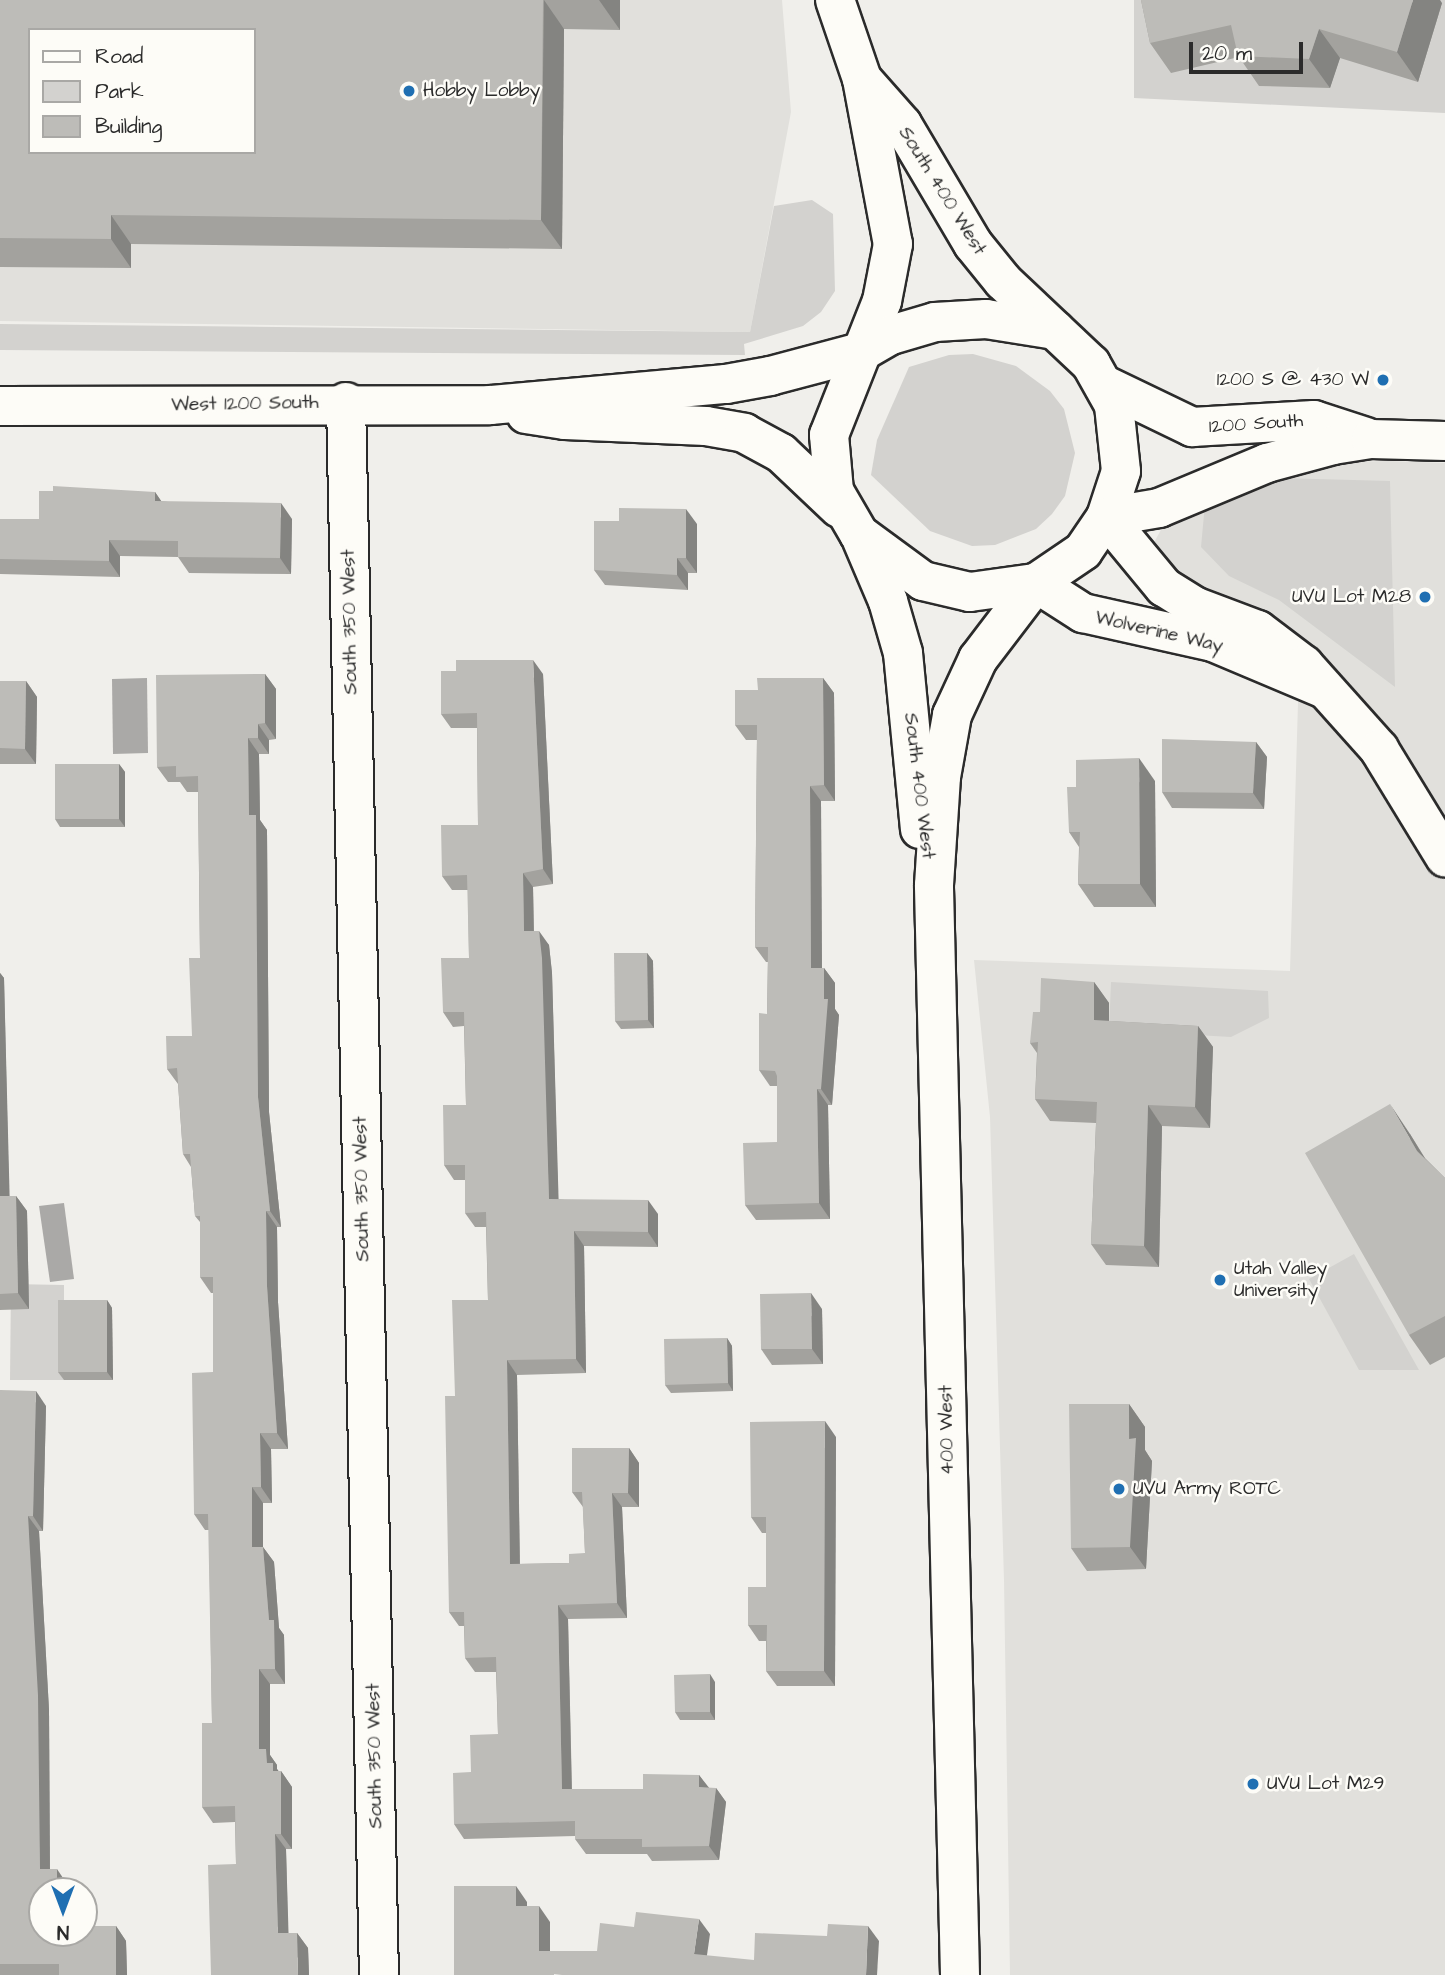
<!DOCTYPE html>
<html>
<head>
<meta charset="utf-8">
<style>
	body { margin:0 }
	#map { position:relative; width:1445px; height:1975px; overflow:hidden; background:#f0efeb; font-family:"Architects Daughter",sans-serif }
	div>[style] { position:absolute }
	.built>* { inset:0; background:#e1e0dc }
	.green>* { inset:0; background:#d3d2cf }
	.water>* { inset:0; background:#aaa9a7 }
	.roads { filter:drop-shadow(2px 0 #2b2b2b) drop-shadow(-2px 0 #2b2b2b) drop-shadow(0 2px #2b2b2b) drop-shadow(0 -2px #2b2b2b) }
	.street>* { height:38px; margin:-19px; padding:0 19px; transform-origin:19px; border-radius:19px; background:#fdfcf7 }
	.secondary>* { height:38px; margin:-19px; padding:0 19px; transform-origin:19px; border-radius:19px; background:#fdfcf7 }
	.wall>* { inset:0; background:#a3a29e }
	.shaded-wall>* { inset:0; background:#848481 }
	.building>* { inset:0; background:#bdbcb8 }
	.dots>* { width:19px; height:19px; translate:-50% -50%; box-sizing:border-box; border:4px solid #fdfcf7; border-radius:50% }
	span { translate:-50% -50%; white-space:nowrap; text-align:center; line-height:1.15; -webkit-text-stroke:5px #fdfcf7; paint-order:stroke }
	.poi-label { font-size:19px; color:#2b2b2b }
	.left { translate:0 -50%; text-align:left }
	.right { translate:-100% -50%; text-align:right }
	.street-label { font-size:19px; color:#2b2b2b }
	.legend { position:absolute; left:28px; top:28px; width:228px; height:126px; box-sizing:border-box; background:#fdfcf7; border:2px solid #a9a8a5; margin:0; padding:9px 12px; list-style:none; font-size:21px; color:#2b2b2b }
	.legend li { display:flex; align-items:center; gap:14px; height:35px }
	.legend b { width:35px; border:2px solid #a9a8a5 }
	.north { position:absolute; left:28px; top:1877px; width:70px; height:70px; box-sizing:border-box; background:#fdfcf7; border:2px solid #a9a8a5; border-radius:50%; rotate:180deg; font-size:19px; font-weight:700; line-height:28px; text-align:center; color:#2b2b2b }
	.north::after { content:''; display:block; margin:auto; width:24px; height:32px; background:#1f6fb2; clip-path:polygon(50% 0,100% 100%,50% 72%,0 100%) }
	.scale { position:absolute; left:1189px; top:42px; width:114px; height:32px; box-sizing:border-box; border:4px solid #2b2b2b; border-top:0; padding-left:9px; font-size:21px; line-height:24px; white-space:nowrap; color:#2b2b2b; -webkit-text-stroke:5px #fdfcf7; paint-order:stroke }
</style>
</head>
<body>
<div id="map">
	<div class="built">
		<div style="clip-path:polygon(evenodd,0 0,782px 0,791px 112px,750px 332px,0 321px,0 0,30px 30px,254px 30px,254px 152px,30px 152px,30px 30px)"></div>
		<div style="clip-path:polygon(1388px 461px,1445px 463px,1445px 1975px,1010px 1975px,1004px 1580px,990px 1117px,974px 960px,1290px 971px,1300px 636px,1182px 583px,1152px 546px,1162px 528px,1260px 479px,1340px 462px)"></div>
	</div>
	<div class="green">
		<div style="clip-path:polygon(1134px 0,1445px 0,1445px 113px,1134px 98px)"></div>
		<div style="clip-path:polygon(812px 200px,833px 214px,835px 291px,821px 312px,803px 326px,744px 344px,745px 355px,0 350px,0 324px,750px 332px,774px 206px)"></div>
		<div style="clip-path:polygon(973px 354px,1016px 366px,1050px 391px,1064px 409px,1075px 453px,1065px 496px,1052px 514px,1036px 529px,995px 545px,972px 546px,930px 531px,871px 475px,877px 440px,909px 367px,949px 355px)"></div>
		<div style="clip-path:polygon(1246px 477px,1390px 481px,1395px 687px,1279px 600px,1229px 576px,1201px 547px,1205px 504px)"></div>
		<div style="clip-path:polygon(1111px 982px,1268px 991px,1269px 1018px,1231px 1037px,1109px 1030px)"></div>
		<div style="clip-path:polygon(1354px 1254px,1419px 1370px,1359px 1370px,1309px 1279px)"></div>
		<div style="clip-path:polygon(11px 1284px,64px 1285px,64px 1380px,10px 1380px)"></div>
	</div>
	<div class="water">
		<div style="clip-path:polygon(147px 678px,148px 753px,113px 754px,112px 679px)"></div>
		<div style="clip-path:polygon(64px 1203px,74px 1279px,50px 1282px,39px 1206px)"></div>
	</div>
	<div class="roads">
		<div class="street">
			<div style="left:346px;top:402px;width:1573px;rotate:88.8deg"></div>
		</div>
		<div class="secondary">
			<div style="left:835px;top:0;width:83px;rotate:71.1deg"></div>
			<div style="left:862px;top:79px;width:168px;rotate:79.4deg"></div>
			<div style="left:893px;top:244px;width:58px;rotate:100.9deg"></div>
			<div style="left:882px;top:301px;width:144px;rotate:111.6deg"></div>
			<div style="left:829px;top:435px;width:56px;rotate:84.9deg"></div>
			<div style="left:834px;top:491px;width:50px;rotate:59.8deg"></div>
			<div style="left:859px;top:534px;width:79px;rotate:36.3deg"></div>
			<div style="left:923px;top:581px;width:48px;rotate:13.2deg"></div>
			<div style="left:970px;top:592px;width:67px;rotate:-7.8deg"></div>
			<div style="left:1036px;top:583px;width:57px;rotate:-34.2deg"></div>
			<div style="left:1083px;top:551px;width:41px;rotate:-55.9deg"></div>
			<div style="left:1106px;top:517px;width:48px;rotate:-71.9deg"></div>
			<div style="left:1121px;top:471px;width:66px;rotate:-96.1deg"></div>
			<div style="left:1114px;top:405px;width:47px;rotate:-119.3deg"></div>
			<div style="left:1091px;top:364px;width:121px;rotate:-136.7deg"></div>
			<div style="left:1003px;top:281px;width:48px;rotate:-129deg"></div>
			<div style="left:973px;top:244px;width:139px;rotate:-120.6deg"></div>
			<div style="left:902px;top:124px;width:60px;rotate:-131.6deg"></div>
			<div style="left:1105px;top:385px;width:97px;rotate:25.8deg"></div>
			<div style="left:1192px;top:427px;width:122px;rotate:-3.3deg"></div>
			<div style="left:1314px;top:420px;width:55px;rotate:18.1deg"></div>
			<div style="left:0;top:406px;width:490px;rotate:-0.1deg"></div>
			<div style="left:490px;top:405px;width:237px;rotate:-5.1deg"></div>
			<div style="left:726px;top:384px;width:45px;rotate:-10.3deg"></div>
			<div style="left:770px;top:376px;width:94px;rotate:-14.8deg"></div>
			<div style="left:861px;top:352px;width:34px;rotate:-30deg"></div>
			<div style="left:891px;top:335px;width:46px;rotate:-16.5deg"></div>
			<div style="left:935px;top:322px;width:51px;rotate:-3.4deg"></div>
			<div style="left:986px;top:319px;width:70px;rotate:9.1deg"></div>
			<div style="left:526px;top:414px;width:39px;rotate:9deg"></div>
			<div style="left:565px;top:420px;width:141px;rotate:2.4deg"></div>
			<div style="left:706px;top:426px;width:39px;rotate:10deg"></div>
			<div style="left:744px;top:433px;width:42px;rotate:28.4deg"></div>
			<div style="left:781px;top:453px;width:80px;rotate:43.5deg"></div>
			<div style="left:1106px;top:517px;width:91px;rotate:50.4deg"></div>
			<div style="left:1164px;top:587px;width:36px;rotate:32deg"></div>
			<div style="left:1194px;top:606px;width:68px;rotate:20.6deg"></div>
			<div style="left:1258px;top:630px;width:58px;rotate:37.3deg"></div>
			<div style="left:1304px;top:665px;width:113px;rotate:48.2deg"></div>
			<div style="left:1379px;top:749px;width:127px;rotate:58.6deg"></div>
			<div style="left:1106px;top:517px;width:54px;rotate:-9.6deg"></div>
			<div style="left:1159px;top:508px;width:117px;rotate:-22.6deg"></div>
			<div style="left:1267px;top:463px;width:68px;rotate:-15.3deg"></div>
			<div style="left:1333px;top:445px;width:38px;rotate:-9deg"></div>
			<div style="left:1371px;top:439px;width:74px;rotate:1.5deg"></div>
			<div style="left:862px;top:540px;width:66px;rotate:66.9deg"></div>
			<div style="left:888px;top:601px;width:54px;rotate:73.9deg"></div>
			<div style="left:903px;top:653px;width:177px;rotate:84.5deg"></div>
			<div style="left:960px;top:1975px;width:1090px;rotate:-91.37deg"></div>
			<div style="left:934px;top:885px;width:108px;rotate:-86.3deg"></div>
			<div style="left:941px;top:777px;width:63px;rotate:-79.9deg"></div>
			<div style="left:952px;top:715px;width:62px;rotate:-65.1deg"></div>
			<div style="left:978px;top:659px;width:96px;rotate:-52.7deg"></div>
			<div style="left:1036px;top:583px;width:56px;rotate:32.6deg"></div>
			<div style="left:1083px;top:613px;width:133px;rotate:12.6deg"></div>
			<div style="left:1213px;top:642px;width:121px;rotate:22.8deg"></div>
		</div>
	</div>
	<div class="wall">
		<div style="clip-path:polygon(0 0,620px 0,620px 30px,564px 29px,562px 249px,131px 244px,131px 268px,0 267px)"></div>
		<div style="clip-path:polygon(1141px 0,1442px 3px,1418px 82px,1340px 58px,1330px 88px,1259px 86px,1239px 57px,1171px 73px,1150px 43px)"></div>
		<div style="clip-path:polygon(155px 492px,161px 501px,292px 519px,291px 574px,189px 573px,178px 557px,120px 556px,120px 577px,0 574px,0 519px,39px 519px)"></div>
		<div style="clip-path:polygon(697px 524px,697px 573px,688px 573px,688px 590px,605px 585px,594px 570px)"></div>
		<div style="clip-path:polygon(265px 674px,276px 689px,276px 739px,269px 740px,269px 754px,259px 754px,260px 820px,267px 830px,269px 1112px,281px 1227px,277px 1227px,278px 1302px,288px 1449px,271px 1449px,272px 1503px,263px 1503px,263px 1547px,274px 1562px,279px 1628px,284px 1635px,285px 1684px,270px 1684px,270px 1755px,277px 1765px,277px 1769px,278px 1771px,281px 1771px,292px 1787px,292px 1849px,286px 1849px,288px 1933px,297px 1933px,308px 1948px,309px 1975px,236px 1864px,235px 1822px,213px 1823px,202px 1807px,212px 1723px,209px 1530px,205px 1530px,194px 1514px,213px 1372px,213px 1293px,211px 1293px,200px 1277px,200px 1222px,195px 1216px,191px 1167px,183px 1154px,178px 1084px,167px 1069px,192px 1036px,200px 958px,198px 792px,187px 792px,180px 782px,168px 782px,157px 767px)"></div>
		<div style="clip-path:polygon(543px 674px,553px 884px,533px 887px,534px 931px,549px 945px,552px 973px,558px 1199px,658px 1214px,658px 1247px,584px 1246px,586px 1373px,517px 1375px,520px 1564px,569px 1563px,585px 1553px,583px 1507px,572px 1492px,629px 1448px,639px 1463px,639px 1507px,622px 1507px,627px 1618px,568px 1619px,572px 1789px,643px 1789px,699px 1775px,708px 1788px,716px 1788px,726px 1802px,719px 1860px,652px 1861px,647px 1854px,586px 1854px,575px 1839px,575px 1836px,464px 1839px,454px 1824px,471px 1772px,498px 1734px,496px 1672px,475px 1672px,465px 1658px,464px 1626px,459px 1626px,449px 1612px,455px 1396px,488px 1300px,486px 1227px,475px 1227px,465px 1213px,465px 1180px,454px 1180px,444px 1165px,466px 1105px,464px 1026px,453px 1027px,443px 1012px,469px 958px,468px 890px,452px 890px,442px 876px,478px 825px,477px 728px,451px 728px,441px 714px)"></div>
		<div style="clip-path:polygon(823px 678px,834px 693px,835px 801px,821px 801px,822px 968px,824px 968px,835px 983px,835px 1009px,839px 1015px,832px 1105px,828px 1105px,830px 1219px,756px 1220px,745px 1205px,777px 1142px,777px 1086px,770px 1086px,759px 1070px,767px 1014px,768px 962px,766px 962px,755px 947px,757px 740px,746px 740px,735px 725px,758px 690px)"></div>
		<div style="clip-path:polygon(0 681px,26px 681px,37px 697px,36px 764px,0 764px,0 785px)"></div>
		<div style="clip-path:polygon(1256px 742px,1267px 757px,1264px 809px,1172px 808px,1162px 792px)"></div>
		<div style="clip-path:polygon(119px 764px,125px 772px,125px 827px,60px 827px,55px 819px)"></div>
		<div style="clip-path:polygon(1155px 781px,1156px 907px,1094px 907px,1078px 884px,1079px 847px,1069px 832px,1076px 787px)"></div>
		<div style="clip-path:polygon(647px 953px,653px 961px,654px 1028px,621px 1029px,615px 1021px)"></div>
		<div style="clip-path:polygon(0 973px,4px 978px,9px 1196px,16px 1196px,27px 1211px,29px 1309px,0 1310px)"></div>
		<div style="clip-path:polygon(1094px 982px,1109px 1003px,1109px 1021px,1198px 1026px,1213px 1047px,1210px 1128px,1162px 1126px,1159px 1267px,1106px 1265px,1091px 1244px,1096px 1123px,1050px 1121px,1035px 1099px,1037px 1053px,1030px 1043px,1040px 1012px)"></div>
		<div style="clip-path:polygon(1410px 1134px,1425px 1158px,1445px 1178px,1445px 1357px,1430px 1365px,1409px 1335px)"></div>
		<div style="clip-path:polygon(107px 1300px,112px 1308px,113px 1380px,64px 1380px,58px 1372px)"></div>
		<div style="clip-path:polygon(822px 1309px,823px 1364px,772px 1365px,761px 1349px)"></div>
		<div style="clip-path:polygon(727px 1338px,732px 1346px,733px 1391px,671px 1393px,665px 1385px)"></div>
		<div style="clip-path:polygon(0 1390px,46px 1406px,43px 1531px,39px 1531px,49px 1710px,50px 1869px,67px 1884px,67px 1891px,42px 1891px,42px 1933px,116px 1926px,126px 1941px,127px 1975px,0 1975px)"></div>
		<div style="clip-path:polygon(1129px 1404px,1145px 1427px,1145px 1450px,1152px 1461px,1146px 1569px,1087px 1571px,1071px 1548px)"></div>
		<div style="clip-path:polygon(836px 1437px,835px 1686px,777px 1686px,766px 1671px,766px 1641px,759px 1641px,748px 1625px,766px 1587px,766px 1533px,762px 1533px,751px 1517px)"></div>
		<div style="clip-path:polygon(715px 1682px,715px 1720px,680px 1720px,675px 1712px)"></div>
	</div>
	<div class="shaded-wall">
		<div style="clip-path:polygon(544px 0,564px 29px,562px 249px,541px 220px)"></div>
		<div style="clip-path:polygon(599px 0,620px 0,620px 30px)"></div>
		<div style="clip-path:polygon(1413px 0,1440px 0,1442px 3px,1418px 82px,1397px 52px)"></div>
		<div style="clip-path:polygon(1319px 29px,1340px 58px,1330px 88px,1309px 59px)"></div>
		<div style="clip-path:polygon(111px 215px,131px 244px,131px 268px,111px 239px)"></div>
		<div style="clip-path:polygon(155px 492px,166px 508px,155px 501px)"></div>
		<div style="clip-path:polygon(281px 503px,292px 519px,291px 574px,280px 558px)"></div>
		<div style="clip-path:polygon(686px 509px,697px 524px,697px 573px,686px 558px)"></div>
		<div style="clip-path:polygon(109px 540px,120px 556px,120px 577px,109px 561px)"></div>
		<div style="clip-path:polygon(677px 558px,688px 573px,688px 590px,677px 575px)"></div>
		<div style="clip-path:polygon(533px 660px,543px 674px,553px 884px,543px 869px)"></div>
		<div style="clip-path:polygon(265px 674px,276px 689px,276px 739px,265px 723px)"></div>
		<div style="clip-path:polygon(823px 678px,834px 693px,835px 801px,824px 785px)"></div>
		<div style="clip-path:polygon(26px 681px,37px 697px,36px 764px,25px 749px)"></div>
		<div style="clip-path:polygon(258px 724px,269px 740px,269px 754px,258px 738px)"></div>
		<div style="clip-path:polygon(248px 738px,259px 754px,260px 820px,267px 830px,269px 1112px,281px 1227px,270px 1211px,258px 1097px,249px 815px)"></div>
		<div style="clip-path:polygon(1256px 742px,1267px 757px,1264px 809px,1253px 793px)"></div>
		<div style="clip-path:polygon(1139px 758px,1155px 781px,1156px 907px,1140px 884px)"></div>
		<div style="clip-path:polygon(119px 764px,125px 772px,125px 827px,119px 819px)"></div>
		<div style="clip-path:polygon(810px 786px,821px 801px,822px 983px,811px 968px)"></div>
		<div style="clip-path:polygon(523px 873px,533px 887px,534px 946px,524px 931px)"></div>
		<div style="clip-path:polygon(539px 931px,549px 945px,552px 973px,559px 1213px,549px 1199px)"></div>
		<div style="clip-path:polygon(647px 953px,653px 961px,654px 1028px,648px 1020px)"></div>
		<div style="clip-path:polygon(824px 968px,835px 983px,835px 1009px,839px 1015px,832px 1105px,821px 1089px)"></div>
		<div style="clip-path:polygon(0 973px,4px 978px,10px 1211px,0 1197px)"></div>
		<div style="clip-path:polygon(1094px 982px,1109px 1003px,1109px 1041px,1094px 1020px)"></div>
		<div style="clip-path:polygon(1198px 1026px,1213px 1047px,1210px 1128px,1195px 1107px)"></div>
		<div style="clip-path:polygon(817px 1089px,828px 1105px,830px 1219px,819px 1203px)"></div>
		<div style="clip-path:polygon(1390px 1104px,1410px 1134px,1438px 1180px,1417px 1151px)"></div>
		<div style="clip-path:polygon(1148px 1105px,1162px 1126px,1159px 1267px,1144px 1246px)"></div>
		<div style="clip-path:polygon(16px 1196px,27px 1211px,29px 1309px,18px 1293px)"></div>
		<div style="clip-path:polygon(648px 1200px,658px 1214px,658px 1247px,648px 1232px)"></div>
		<div style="clip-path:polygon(266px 1211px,277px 1227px,278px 1302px,288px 1449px,277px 1433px,267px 1286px)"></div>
		<div style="clip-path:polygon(574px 1231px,584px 1246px,586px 1373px,576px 1359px)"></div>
		<div style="clip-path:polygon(811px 1293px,822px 1309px,823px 1364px,812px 1349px)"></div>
		<div style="clip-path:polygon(107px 1300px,112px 1308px,113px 1380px,107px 1372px)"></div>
		<div style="clip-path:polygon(727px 1338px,732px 1346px,733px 1391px,728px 1383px)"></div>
		<div style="clip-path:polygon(507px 1360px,517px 1375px,520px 1578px,510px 1564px)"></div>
		<div style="clip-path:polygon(36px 1391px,46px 1406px,43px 1531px,33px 1516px)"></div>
		<div style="clip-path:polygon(1129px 1404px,1145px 1427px,1145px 1450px,1152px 1461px,1146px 1569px,1130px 1547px)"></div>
		<div style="clip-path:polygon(825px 1421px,836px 1437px,835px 1686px,824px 1671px)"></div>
		<div style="clip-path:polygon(260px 1433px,271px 1449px,272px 1503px,261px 1487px)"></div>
		<div style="clip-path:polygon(629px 1448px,639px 1463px,639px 1507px,628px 1493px)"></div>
		<div style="clip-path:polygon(252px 1487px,263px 1503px,263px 1563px,252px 1547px)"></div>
		<div style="clip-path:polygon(612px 1493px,622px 1507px,627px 1618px,617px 1603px)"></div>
		<div style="clip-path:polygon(28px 1516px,39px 1531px,49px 1710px,50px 1884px,40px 1869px)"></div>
		<div style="clip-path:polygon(263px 1547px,274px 1562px,279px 1628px,284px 1635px,285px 1684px,275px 1669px,269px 1620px)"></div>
		<div style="clip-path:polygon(558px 1605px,568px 1619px,572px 1803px,562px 1789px)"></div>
		<div style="clip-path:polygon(259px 1669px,270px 1684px,270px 1755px,277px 1765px,277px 1769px,281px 1774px,281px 1771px,292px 1787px,292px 1849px,281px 1834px,259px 1749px)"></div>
		<div style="clip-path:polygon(710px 1674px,715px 1682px,715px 1720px,710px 1712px)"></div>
		<div style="clip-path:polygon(699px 1775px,710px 1789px,699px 1787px)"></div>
		<div style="clip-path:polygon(716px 1788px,726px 1802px,719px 1860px,709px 1846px)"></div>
		<div style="clip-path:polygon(275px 1834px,286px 1849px,289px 1949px,278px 1933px)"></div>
		<div style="clip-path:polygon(57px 1869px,67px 1884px,67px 1891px,57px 1891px)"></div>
		<div style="clip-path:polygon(516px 1886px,527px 1902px,527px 1922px,516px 1906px)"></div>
		<div style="clip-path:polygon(539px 1906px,550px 1922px,550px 1966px,539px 1951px)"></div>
		<div style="clip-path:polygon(699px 1919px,710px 1934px,705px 1969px,694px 1954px)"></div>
		<div style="clip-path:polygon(116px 1926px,126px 1941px,127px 1975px,116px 1975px)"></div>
		<div style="clip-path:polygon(868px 1926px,879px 1941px,877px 1975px,866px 1975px)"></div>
		<div style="clip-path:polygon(297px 1933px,308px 1948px,309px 1975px,298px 1975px)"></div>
	</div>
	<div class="building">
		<div style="clip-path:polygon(evenodd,0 0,543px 0,541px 220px,111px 215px,111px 239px,0 238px,0 0,30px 30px,254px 30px,254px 152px,30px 152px,30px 30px)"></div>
		<div style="clip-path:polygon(1141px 0,1413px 0,1397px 52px,1319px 29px,1309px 59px,1238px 56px,1231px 25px,1150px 43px)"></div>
		<div style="clip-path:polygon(53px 486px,155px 492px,155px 501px,281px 503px,280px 558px,178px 557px,178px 541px,109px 540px,109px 561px,0 559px,0 519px,39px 519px,39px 491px,53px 491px)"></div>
		<div style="clip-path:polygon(619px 508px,686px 509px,686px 558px,677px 558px,677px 575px,594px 570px,594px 521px,619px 521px)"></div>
		<div style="clip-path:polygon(456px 660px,533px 660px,543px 869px,523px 873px,524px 931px,539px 931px,542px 958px,549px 1199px,648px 1200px,648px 1232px,574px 1231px,576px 1359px,507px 1360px,510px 1564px,569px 1563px,569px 1554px,585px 1553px,582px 1492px,572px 1492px,572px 1448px,629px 1448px,628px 1493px,612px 1493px,617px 1603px,558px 1605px,562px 1789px,643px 1789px,643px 1774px,699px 1775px,699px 1787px,716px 1788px,709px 1846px,642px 1847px,642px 1839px,575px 1839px,575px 1821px,454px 1824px,453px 1773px,471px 1772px,470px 1735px,498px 1734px,496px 1657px,465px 1658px,464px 1612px,449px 1612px,445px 1396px,455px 1396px,452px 1300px,488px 1300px,486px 1212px,465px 1213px,465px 1165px,444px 1165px,443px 1105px,466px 1105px,464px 1012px,443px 1012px,441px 958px,469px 958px,467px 875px,442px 876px,441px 825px,478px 825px,477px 713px,441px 714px,441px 671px,456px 671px)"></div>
		<div style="clip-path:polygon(265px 674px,265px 723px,258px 724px,258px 738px,248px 738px,249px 815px,256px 815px,258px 1097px,270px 1211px,266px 1211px,267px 1286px,277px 1433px,260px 1433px,261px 1487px,252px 1487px,252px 1547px,263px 1547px,269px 1620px,274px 1620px,275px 1669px,259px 1669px,259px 1749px,266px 1749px,267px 1763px,273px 1763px,273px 1771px,281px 1771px,281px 1834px,275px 1834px,278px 1933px,297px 1933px,298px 1975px,211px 1975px,208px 1865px,236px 1864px,235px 1806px,202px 1807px,202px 1723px,212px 1723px,208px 1514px,194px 1514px,192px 1373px,213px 1372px,213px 1277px,200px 1277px,200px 1216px,195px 1216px,190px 1154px,183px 1154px,177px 1068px,167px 1069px,166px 1036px,192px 1036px,189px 958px,200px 958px,198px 776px,176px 777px,176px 766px,157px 767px,156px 675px)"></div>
		<div style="clip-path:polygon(757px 678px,823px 678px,824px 785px,810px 786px,811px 968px,824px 968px,824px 999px,828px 999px,821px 1089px,817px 1089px,819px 1203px,745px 1205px,743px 1143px,777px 1142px,777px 1076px,775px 1071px,759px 1070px,759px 1013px,767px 1014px,768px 947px,755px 947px,757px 725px,735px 725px,735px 690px,758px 690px)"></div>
		<div style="clip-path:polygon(0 681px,26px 681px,25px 749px,0 748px)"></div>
		<div style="clip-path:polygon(1162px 739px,1256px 742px,1253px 793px,1162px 792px)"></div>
		<div style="clip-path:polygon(1139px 758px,1140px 884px,1078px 884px,1080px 832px,1069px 832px,1067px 787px,1076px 787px,1076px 760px)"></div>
		<div style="clip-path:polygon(55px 764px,119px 764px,119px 819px,55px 819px)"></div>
		<div style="clip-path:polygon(614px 953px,647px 953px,648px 1020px,615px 1021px)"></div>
		<div style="clip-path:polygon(1041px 978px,1094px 982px,1094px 1020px,1198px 1026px,1195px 1107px,1148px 1105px,1144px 1246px,1091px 1244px,1097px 1102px,1035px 1099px,1038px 1042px,1030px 1043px,1033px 1012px,1040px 1012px)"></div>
		<div style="clip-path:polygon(1390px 1104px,1417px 1151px,1445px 1178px,1445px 1316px,1409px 1335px,1305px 1153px)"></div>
		<div style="clip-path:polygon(0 1196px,16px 1196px,18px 1293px,0 1294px)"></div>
		<div style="clip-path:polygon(811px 1293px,812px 1349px,761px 1349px,760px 1294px)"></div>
		<div style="clip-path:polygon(58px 1300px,107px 1300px,107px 1372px,58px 1372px)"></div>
		<div style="clip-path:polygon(727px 1338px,728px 1383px,665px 1385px,664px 1339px)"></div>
		<div style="clip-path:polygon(0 1390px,36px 1391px,33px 1516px,28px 1516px,38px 1695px,40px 1869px,57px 1869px,57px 1891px,42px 1891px,42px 1933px,84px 1933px,84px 1926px,116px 1926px,116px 1975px,59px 1975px,59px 1964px,0 1964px)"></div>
		<div style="clip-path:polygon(1069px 1404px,1129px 1404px,1129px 1439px,1136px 1438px,1130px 1547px,1071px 1548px)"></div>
		<div style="clip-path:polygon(825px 1421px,824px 1671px,766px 1671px,767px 1625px,748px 1625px,748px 1587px,766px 1587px,766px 1517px,751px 1517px,750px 1422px)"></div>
		<div style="clip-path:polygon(710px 1674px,710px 1712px,675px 1712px,674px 1675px)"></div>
		<div style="clip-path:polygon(454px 1886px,516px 1886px,516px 1906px,539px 1906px,539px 1951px,597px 1951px,600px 1923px,634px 1927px,636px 1912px,699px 1919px,694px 1954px,754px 1960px,755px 1933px,827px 1936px,828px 1924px,868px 1926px,866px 1975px,562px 1975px,554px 1974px,554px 1975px,454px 1975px)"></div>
	</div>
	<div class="dots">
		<div style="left:409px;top:91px;background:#1f6fb2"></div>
		<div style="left:1383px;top:380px;background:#1f6fb2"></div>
		<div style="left:1425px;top:597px;background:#1f6fb2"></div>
		<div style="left:1220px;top:1280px;background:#1f6fb2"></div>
		<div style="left:1119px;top:1489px;background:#1f6fb2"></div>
		<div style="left:1253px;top:1784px;background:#1f6fb2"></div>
	</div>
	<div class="poi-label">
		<span class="left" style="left:423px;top:91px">Hobby Lobby</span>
		<span class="right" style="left:1369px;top:380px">1200 S @ 430 W</span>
		<span class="right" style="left:1411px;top:597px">UVU Lot M28</span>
		<span class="left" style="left:1234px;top:1280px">Utah Valley<br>University</span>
		<span class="left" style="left:1133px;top:1489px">UVU Army ROTC</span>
		<span class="left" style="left:1267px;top:1784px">UVU Lot M29</span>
	</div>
	<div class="street-label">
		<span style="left:942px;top:191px;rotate:58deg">South 400 West</span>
		<span style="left:245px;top:404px;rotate:-1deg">West 1200 South</span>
		<span style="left:1256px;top:424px;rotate:-4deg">1200 South</span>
		<span style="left:350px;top:622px;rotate:-91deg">South 350 West</span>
		<span style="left:1159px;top:632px;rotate:13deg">Wolverine Way</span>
		<span style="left:919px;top:786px;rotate:83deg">South 400 West</span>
		<span style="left:362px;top:1189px;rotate:-91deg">South 350 West</span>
		<span style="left:947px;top:1430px;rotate:-91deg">400 West</span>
		<span style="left:375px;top:1756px;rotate:-91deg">South 350 West</span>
	</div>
	<ul class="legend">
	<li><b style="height:9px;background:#fdfcf7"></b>Road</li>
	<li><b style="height:19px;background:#d3d2cf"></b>Park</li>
	<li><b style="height:19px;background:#bdbcb8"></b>Building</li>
	</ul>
	<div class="north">N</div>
	<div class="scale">20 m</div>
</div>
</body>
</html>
